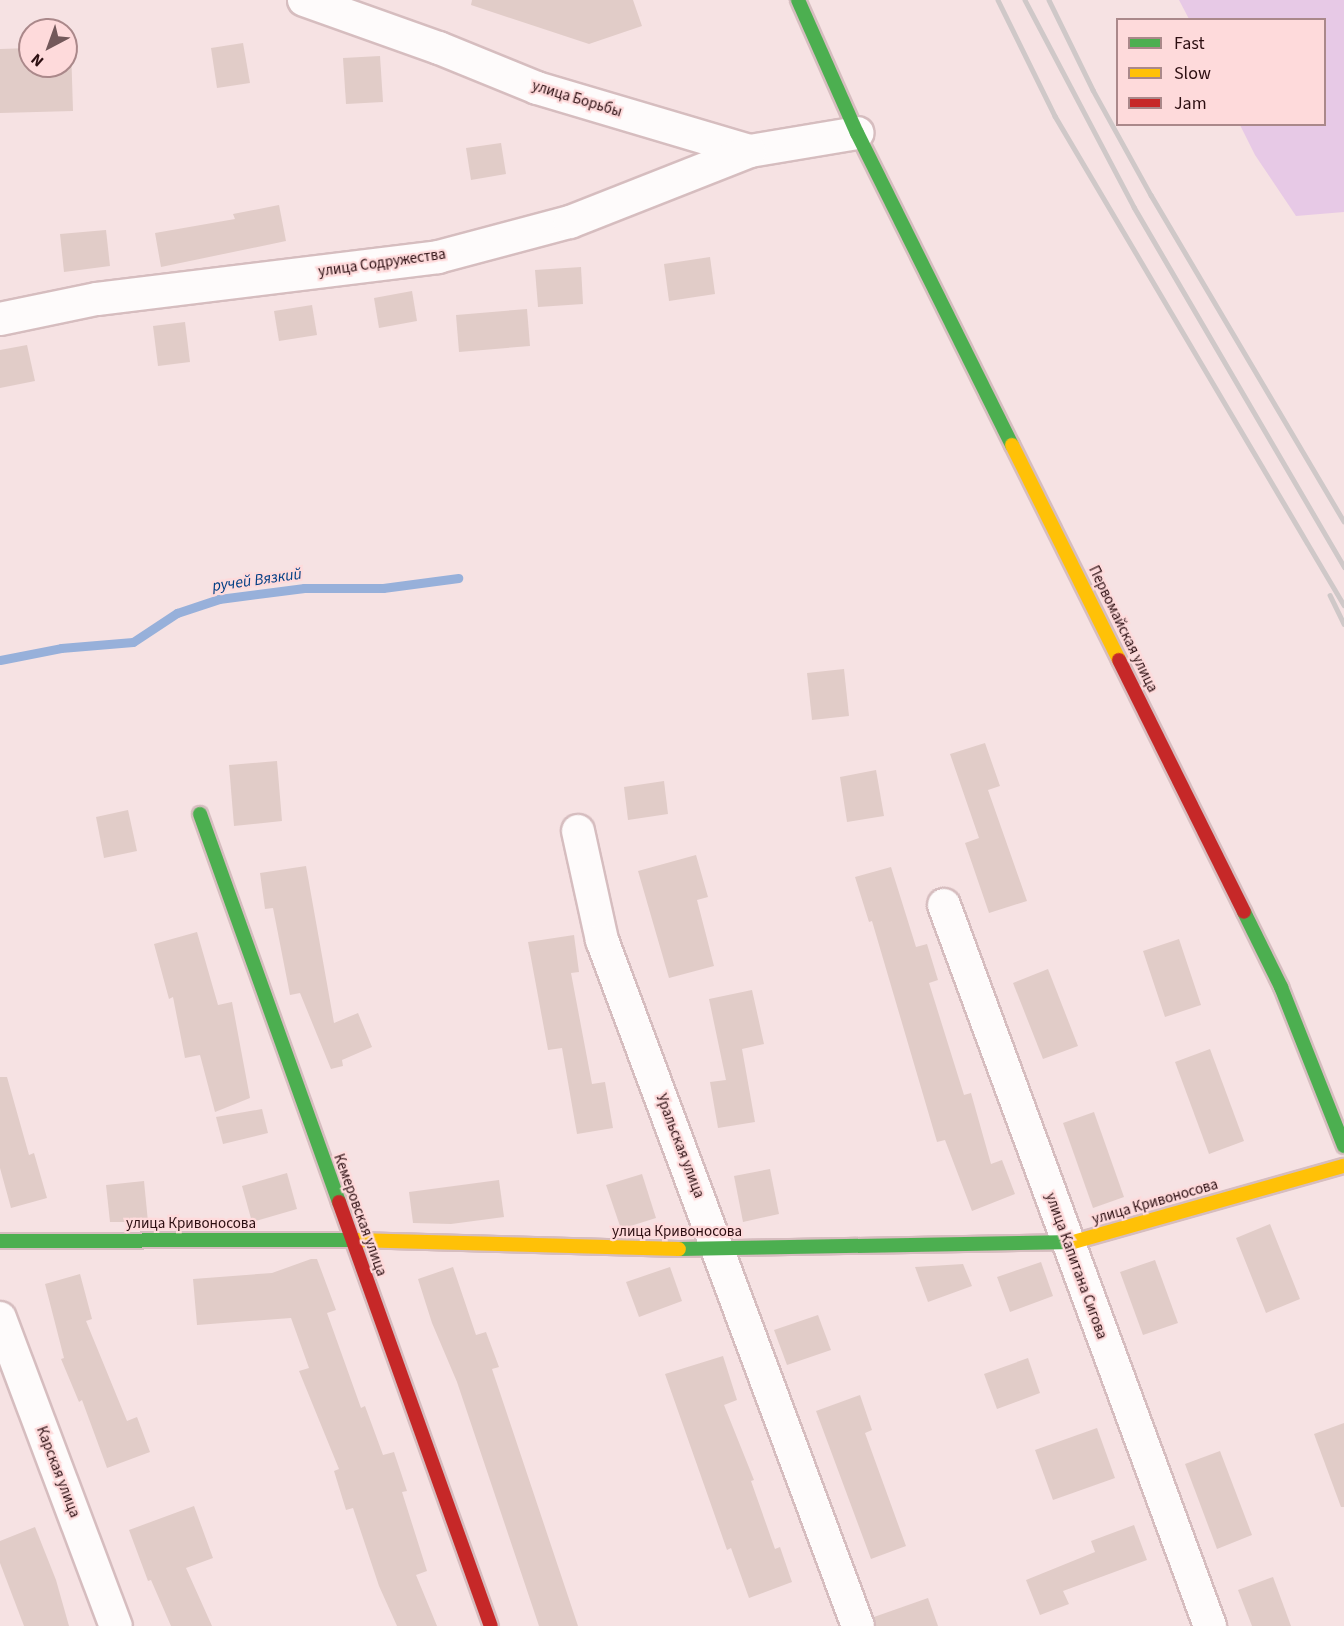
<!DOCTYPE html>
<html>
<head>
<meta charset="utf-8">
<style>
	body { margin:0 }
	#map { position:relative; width:1344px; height:1626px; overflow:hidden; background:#f6e2e3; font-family:"Source Sans 3",sans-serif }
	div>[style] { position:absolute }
	.green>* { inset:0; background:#e7c9e6 }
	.stream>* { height:9px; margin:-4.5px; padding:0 4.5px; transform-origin:4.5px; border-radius:4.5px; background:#97b0da }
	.building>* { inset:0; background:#e1ccc8 }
	.roads { filter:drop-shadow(2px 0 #d6bdbf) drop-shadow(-2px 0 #d6bdbf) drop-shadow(0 2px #d6bdbf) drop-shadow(0 -2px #d6bdbf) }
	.street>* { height:32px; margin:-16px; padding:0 16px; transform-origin:16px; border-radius:16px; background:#fefbfb }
	.fast>* { height:14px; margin:-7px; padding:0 7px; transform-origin:7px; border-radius:7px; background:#4caf50 }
	.slow>* { height:14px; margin:-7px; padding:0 7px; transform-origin:7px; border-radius:7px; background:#ffc107 }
	.jam>* { height:14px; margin:-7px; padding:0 7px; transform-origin:7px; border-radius:7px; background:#c62828 }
	.rail>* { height:4.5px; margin:-2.25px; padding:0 2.25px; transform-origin:2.25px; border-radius:2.25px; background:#cfc8c8 }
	span { translate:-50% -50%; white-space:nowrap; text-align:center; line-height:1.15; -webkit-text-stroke:4.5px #fedadb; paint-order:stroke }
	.street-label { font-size:15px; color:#2c0e11 }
	.water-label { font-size:16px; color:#003e84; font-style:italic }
	.legend { position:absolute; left:1116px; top:18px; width:210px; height:108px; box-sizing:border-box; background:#fedadb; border:2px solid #aa888a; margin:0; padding:8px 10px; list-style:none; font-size:18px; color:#2c0e11 }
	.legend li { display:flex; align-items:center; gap:12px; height:30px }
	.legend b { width:30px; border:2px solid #aa888a }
	.north { position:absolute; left:18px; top:18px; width:60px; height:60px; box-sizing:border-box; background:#fedadb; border:2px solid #aa888a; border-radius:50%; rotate:221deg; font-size:16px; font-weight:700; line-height:24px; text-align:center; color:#2c0e11 }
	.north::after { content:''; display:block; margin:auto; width:21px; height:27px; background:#73585a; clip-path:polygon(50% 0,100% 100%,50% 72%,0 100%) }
</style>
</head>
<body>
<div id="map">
	<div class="green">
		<div style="clip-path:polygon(1179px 0,1344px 0,1344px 212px,1296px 216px,1255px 155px,1240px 125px,1324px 124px,1324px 20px,1189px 19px)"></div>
	</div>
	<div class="stream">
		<div style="left:0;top:660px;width:62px;rotate:-11.1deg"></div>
		<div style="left:61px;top:648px;width:72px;rotate:-4.8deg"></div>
		<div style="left:133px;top:642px;width:53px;rotate:-33.4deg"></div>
		<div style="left:177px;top:613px;width:44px;rotate:-18.4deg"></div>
		<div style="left:219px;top:599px;width:86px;rotate:-7.4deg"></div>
		<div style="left:304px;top:588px;width:79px"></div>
		<div style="left:383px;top:588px;width:76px;rotate:-7.6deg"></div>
	</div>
	<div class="building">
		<div style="clip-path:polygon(472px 0,633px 0,642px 26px,589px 44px,471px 5px)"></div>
		<div style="clip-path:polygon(243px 43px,250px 83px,217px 88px,211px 48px)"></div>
		<div style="clip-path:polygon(66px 47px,71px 47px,73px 111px,0 113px,0 49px,30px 48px,30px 66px,66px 66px)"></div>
		<div style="clip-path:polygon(380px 56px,383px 102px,346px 104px,343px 58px)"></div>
		<div style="clip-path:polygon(501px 143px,506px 174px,471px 180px,466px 148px)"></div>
		<div style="clip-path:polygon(279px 205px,286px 241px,161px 267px,155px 233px,235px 219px,233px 214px)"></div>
		<div style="clip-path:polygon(106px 230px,110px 266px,64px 272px,60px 234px)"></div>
		<div style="clip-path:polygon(710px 257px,715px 294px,669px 301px,664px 264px)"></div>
		<div style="clip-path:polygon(581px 267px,583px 304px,538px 307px,535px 270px)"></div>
		<div style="clip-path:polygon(412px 291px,417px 321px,379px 328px,374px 298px)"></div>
		<div style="clip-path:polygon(312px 305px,317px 335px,279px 341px,274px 311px)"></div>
		<div style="clip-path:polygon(527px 309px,530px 346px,459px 352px,456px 315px)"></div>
		<div style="clip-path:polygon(185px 322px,190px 362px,158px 366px,153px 326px)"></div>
		<div style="clip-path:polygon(27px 345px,35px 381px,0 388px,0 350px)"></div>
		<div style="clip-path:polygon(844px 669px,849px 716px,812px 720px,807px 673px)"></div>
		<div style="clip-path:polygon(985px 743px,1000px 786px,988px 790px,1027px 901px,989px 913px,965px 843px,979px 838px,950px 754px)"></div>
		<div style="clip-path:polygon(277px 761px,282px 821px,234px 826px,229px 765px)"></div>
		<div style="clip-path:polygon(876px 770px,884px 816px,847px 822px,840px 777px)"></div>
		<div style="clip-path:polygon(664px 781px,668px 814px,628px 820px,624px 787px)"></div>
		<div style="clip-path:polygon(128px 810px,137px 851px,104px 858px,96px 817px)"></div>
		<div style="clip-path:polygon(696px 855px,708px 897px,697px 900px,714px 966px,669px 978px,638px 871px)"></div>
		<div style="clip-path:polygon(306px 866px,334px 1023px,358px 1013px,372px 1047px,342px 1060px,343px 1066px,331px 1069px,300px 993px,290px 995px,273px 908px,265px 909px,260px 873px)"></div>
		<div style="clip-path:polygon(891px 867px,916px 947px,927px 944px,938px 980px,929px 983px,964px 1095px,971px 1093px,991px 1164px,1002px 1160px,1015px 1194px,972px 1211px,945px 1140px,937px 1142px,872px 921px,869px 922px,855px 877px)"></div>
		<div style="clip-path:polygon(197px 932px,218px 1005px,232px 1002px,250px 1098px,215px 1112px,200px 1055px,185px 1058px,173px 997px,169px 999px,154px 944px)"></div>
		<div style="clip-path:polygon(574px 935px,579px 972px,571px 973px,592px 1084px,605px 1082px,613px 1128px,577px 1134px,562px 1048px,548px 1050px,528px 942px)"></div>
		<div style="clip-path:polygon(1179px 939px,1201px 1005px,1165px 1017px,1143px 951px)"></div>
		<div style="clip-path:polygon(1048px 969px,1078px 1046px,1043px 1059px,1013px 983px)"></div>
		<div style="clip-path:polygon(752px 990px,764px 1044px,742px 1049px,755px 1122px,718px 1128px,710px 1082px,726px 1080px,709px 999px)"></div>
		<div style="clip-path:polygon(1210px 1049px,1244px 1141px,1209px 1154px,1175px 1062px)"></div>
		<div style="clip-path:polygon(0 1077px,7px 1077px,29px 1155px,34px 1153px,47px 1198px,11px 1208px,0 1168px)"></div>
		<div style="clip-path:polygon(262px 1109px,268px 1133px,223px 1144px,216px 1117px)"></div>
		<div style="clip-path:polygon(1094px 1112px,1124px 1197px,1093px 1208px,1063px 1123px)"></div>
		<div style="clip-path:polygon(770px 1169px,779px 1214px,743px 1222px,734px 1176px)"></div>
		<div style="clip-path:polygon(287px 1173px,297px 1209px,252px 1222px,242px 1186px)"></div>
		<div style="clip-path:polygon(642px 1174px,656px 1218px,621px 1229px,606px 1185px)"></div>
		<div style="clip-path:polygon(499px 1180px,504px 1217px,451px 1224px,413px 1223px,409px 1192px)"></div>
		<div style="clip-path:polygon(144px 1181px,148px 1222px,110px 1222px,106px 1185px)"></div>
		<div style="clip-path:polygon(1270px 1224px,1300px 1299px,1266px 1313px,1236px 1238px)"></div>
		<div style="clip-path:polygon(311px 1259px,317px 1259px,336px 1310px,327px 1313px,361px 1408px,365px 1406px,383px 1455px,394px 1452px,407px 1491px,402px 1492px,427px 1571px,416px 1575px,437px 1626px,397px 1626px,379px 1586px,353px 1508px,346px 1510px,334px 1471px,339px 1469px,299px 1371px,309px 1368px,291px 1318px,197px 1325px,193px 1279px,272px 1273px)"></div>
		<div style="clip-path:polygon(1155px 1260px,1178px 1323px,1143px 1335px,1120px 1272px)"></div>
		<div style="clip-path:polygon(1041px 1262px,1053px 1296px,1010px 1312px,997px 1277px)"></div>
		<div style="clip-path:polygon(963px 1264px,972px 1286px,928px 1302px,915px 1267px)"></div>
		<div style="clip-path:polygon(453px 1267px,476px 1335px,486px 1332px,499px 1367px,492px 1369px,578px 1626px,539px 1626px,457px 1382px,432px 1323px,418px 1279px)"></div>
		<div style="clip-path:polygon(670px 1267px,682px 1301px,639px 1317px,626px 1282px)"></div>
		<div style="clip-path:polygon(80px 1274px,92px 1319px,86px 1321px,127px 1421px,137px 1417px,150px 1452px,107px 1468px,82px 1400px,79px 1402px,61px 1359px,64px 1358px,45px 1284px)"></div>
		<div style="clip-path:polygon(818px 1315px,831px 1350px,787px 1365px,774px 1330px)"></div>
		<div style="clip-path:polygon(723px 1356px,737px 1400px,724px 1405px,754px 1480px,751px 1481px,775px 1549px,780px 1547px,792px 1582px,749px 1598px,731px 1548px,727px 1550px,665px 1374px)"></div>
		<div style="clip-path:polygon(1028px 1358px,1040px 1393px,997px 1409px,984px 1374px)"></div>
		<div style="clip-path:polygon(860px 1395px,872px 1430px,865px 1433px,906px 1546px,871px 1559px,816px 1411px)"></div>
		<div style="clip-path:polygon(1344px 1423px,1344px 1507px,1341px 1507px,1314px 1434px)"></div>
		<div style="clip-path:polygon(1097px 1428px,1115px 1478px,1053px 1500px,1035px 1450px)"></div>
		<div style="clip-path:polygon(1220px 1451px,1252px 1535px,1217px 1549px,1185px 1464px)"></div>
		<div style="clip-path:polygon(194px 1506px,213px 1558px,186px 1568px,212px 1626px,171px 1626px,151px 1580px,148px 1581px,129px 1530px)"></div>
		<div style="clip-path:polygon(1134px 1525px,1147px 1560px,1063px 1591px,1069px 1604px,1040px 1615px,1026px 1580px,1095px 1552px,1091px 1541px)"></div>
		<div style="clip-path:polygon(35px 1527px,56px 1580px,69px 1626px,24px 1626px,0 1563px,0 1541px)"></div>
		<div style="clip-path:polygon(1273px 1577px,1291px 1626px,1252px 1626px,1238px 1590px)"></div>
		<div style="clip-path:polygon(928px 1598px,938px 1626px,876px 1626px,874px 1617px)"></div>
	</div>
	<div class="roads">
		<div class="street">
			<div style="left:304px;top:0;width:143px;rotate:19.6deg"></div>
			<div style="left:439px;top:48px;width:106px;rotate:22.2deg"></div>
			<div style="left:537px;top:88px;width:222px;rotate:16.5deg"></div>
			<div style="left:750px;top:151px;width:109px;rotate:-9.5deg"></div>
			<div style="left:0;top:319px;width:99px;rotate:-11.7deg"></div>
			<div style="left:97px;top:299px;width:344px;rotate:-7deg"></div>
			<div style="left:438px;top:257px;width:137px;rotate:-14.9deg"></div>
			<div style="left:570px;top:222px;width:193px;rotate:-21.5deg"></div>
			<div style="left:578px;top:831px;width:112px;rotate:77.6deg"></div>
			<div style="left:602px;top:940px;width:732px;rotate:69.54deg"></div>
			<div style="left:944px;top:905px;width:769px;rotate:69.75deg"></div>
			<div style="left:0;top:1318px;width:329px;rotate:69.4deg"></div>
		</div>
		<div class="fast">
			<div style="left:798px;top:0;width:145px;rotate:66.1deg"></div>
			<div style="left:857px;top:133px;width:348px;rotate:63.6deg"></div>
			<div style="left:200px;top:814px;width:412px;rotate:70.3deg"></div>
			<div style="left:1244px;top:912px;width:84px;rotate:63.7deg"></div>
			<div style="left:1281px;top:987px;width:171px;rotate:68.4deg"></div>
			<div style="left:0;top:1241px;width:355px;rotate:-0.2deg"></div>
			<div style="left:679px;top:1249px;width:394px;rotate:-1deg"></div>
		</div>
		<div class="slow">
			<div style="left:1012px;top:445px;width:240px;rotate:63.5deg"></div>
			<div style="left:355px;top:1240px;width:324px;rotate:1.6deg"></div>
			<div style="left:1073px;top:1242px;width:281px;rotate:-15.7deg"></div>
		</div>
		<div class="jam">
			<div style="left:1119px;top:660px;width:281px;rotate:63.6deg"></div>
			<div style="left:339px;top:1202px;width:450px;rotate:70.3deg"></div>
		</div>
	</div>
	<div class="rail">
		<div style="left:998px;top:0;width:129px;rotate:63.8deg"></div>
		<div style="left:1055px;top:116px;width:568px;rotate:59.42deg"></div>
		<div style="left:1025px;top:0;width:234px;rotate:62.2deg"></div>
		<div style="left:1134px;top:207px;width:417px;rotate:59.7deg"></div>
		<div style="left:1049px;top:0;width:100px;rotate:63.9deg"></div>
		<div style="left:1093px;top:90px;width:120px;rotate:61.1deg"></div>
		<div style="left:1151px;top:195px;width:379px;rotate:59.4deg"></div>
		<div style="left:1330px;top:595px;width:32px;rotate:64deg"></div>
	</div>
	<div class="street-label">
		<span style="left:577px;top:99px;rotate:17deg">улица Борьбы</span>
		<span style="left:382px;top:263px;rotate:-8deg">улица Содружества</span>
		<span style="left:1123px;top:629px;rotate:64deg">Первомайская улица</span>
		<span style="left:680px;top:1146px;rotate:69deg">Уральская улица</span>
		<span style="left:1155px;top:1202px;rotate:-16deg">улица Кривоносова</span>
		<span style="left:360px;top:1215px;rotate:70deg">Кемеровская улица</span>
		<span style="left:191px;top:1224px">улица Кривоносова</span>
		<span style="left:677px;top:1232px">улица Кривоносова</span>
		<span style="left:1076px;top:1266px;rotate:70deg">улица Капитана Сигова</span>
		<span style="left:58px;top:1472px;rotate:69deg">Карская улица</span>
	</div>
	<div class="water-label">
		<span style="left:257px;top:580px;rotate:-8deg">ручей Вязкий</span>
	</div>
	<ul class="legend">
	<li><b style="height:8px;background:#4caf50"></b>Fast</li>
	<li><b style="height:8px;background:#ffc107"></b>Slow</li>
	<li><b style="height:8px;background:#c62828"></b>Jam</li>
	</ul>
	<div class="north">N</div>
</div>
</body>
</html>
